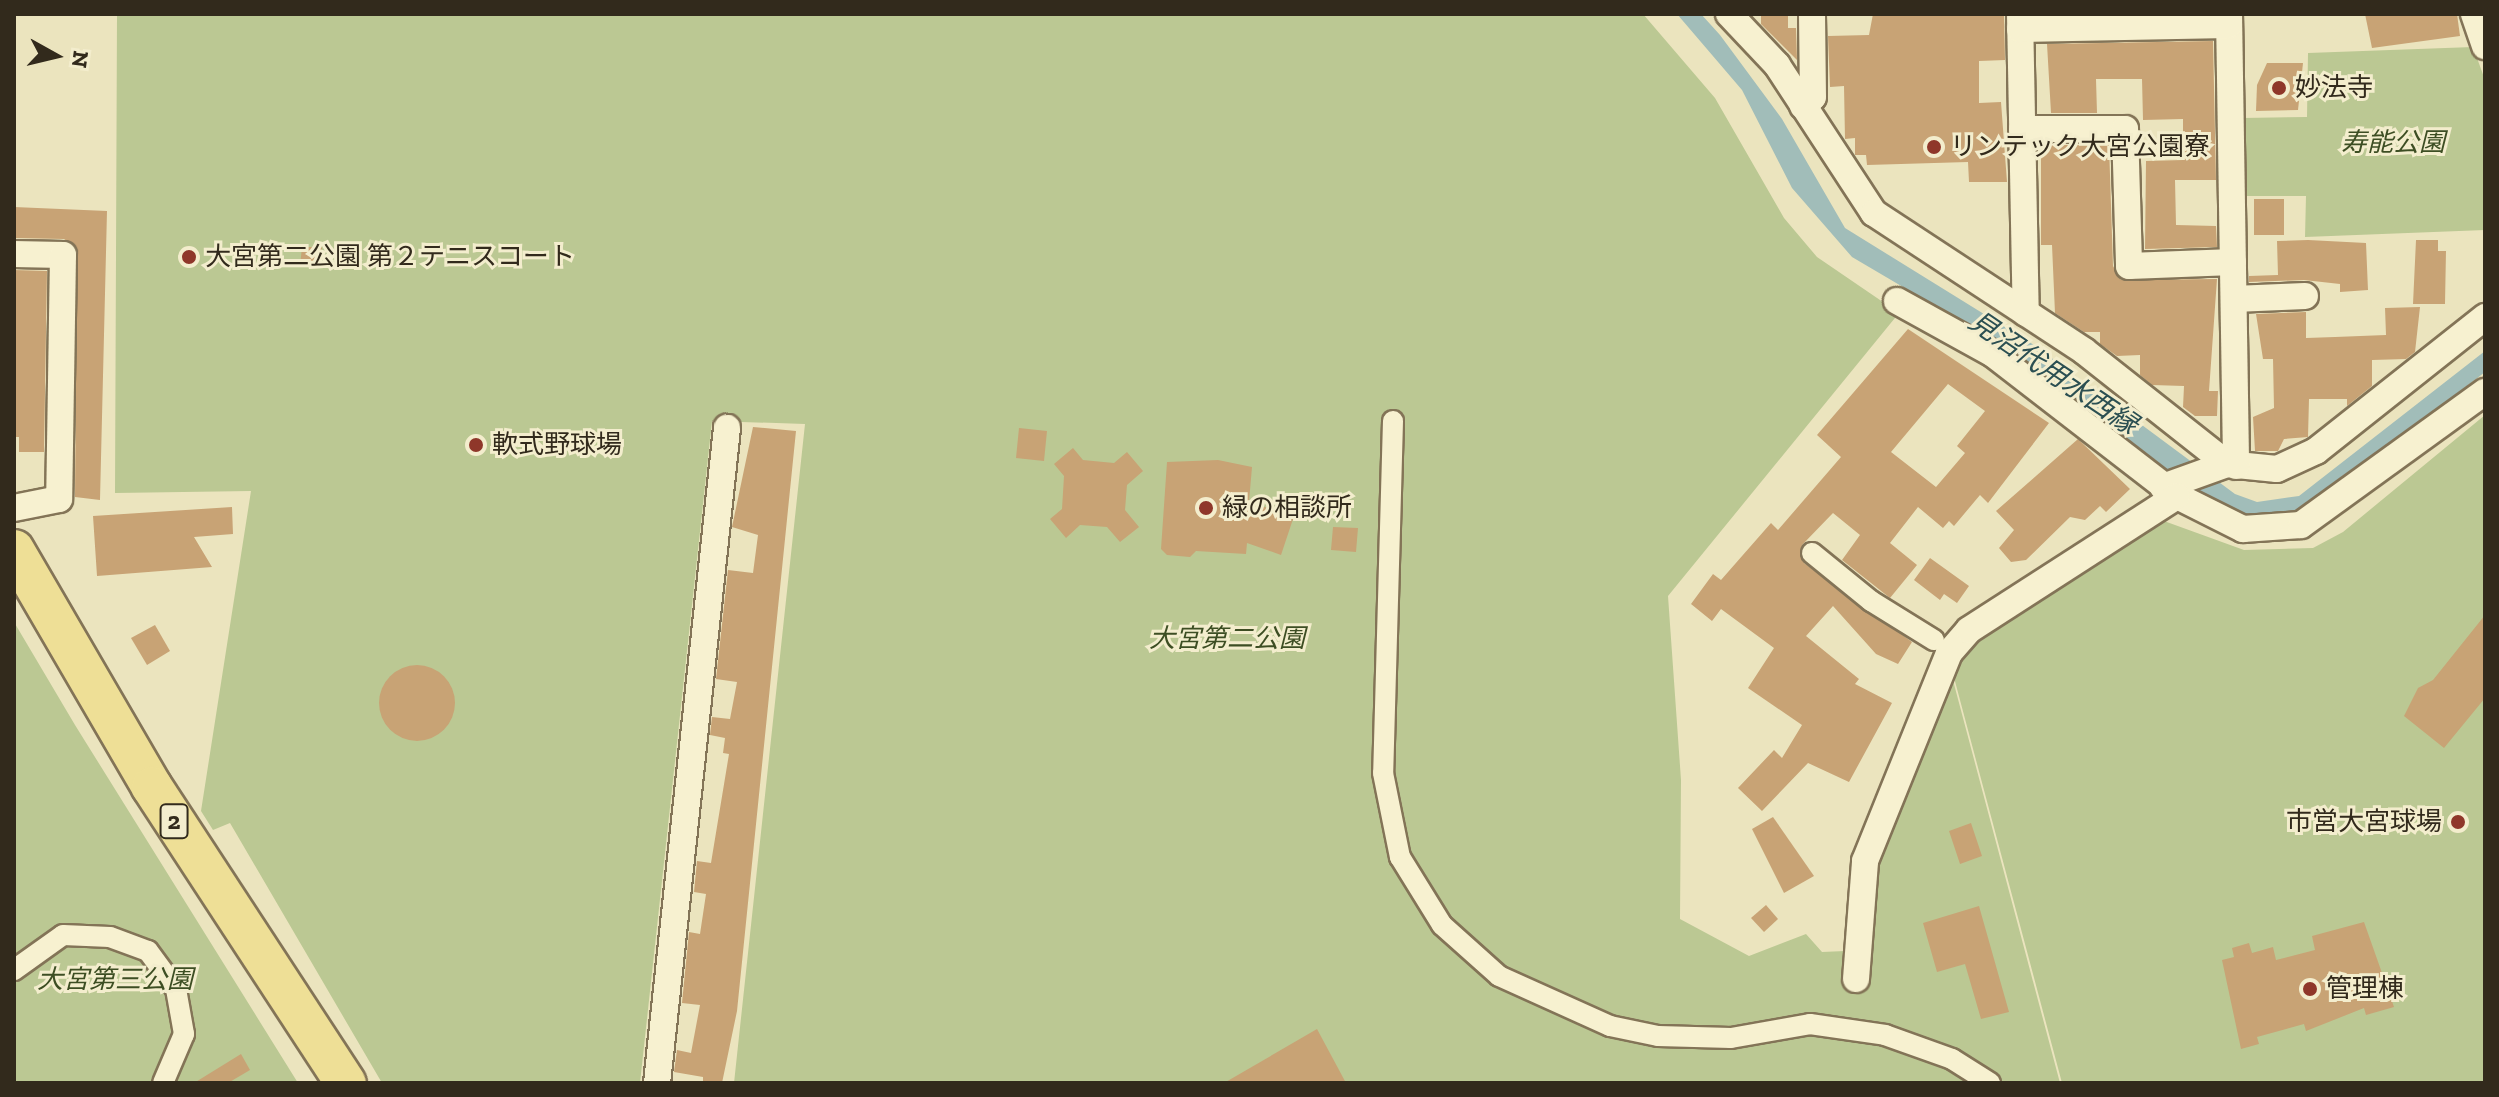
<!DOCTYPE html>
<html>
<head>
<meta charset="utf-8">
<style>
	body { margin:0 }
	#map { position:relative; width:2499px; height:1097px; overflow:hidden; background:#ebe4be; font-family:"Zilla Slab","Noto Sans JP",serif }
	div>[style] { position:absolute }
	.green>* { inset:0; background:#bbc893 }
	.water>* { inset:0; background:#a1bdb9 }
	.building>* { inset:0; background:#c8a375 }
	.round { border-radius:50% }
	.roads { filter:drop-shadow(2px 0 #837457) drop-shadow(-2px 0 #837457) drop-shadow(0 2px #837457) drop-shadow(0 -2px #837457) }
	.pedestrian>* { height:20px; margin:-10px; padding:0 10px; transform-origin:10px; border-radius:10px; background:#f7f1d0 }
	.minor>* { height:26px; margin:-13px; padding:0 13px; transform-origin:13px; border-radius:13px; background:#f7f1d0 }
	.primary>* { height:40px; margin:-20px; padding:0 20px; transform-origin:20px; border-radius:20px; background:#eedf96 }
	.dots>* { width:22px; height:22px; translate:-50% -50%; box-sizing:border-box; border:4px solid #f3edcd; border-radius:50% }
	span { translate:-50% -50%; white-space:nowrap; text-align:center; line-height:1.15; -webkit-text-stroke:6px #f3edcd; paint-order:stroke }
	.shield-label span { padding:2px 6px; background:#f3edcd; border:2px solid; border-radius:6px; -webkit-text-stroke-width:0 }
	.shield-label { font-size:24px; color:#322a1c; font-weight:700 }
	.poi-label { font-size:26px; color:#322a1c }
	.left { translate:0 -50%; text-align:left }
	.right { translate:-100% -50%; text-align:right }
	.park-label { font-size:26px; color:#3d4e23; font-style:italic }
	.water-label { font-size:28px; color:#2b4f52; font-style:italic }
	.frame { position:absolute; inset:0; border:16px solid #322a1c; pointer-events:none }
	.north { position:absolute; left:16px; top:16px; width:80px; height:80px; -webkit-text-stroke:6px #f3edcd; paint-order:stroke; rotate:98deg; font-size:22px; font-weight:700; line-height:32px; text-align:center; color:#322a1c }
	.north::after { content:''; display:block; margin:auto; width:28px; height:36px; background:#322a1c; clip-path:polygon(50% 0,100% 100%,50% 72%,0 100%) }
</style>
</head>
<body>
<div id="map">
	<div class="green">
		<div style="clip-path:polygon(117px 14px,1643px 14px,1715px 98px,1784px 218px,1817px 257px,1899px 313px,1668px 596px,1681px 780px,1680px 919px,1749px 956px,1806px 934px,1822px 952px,1845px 951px,1873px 859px,1950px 669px,2060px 1083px,734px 1083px,805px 424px,712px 421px,640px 1083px,382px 1083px,230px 823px,213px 830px,201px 811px,251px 491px,115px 493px)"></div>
		<div style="clip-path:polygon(2473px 47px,2485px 80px,2485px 230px,2305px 237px,2306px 196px,2244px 196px,2243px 118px,2307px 117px,2308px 53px)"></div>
		<div style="clip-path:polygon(2485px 415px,2485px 1083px,2062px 1083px,1952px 670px,1971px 639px,2164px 521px,2244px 550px,2313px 548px,2343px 532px)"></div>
		<div style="clip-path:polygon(14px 622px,75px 725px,298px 1083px,14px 1083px)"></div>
	</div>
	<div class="water">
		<div style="clip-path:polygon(1677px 14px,1701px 14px,1720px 35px,1782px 119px,1845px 228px,2034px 345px,2235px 494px,2257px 502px,2299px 496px,2485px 351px,2485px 372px,2300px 514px,2252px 520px,2203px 497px,2010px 350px,1852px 257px,1792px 188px,1742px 90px)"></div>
	</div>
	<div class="building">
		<div style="clip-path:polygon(1761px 14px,1788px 14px,1788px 28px,1796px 28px,1797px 60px,1761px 24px)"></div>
		<div style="clip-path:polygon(2004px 14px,2005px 60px,1979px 61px,1979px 103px,2001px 102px,2007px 182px,1969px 182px,1968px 162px,1867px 165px,1866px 155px,1855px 155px,1855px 138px,1845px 139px,1844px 86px,1830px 87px,1828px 36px,1869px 35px,1873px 14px)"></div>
		<div style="clip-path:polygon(2365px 14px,2457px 14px,2460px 36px,2372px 48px)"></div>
		<div style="clip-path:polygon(2213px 41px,2216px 180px,2175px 180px,2176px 225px,2216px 226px,2217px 247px,2145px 249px,2146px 161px,2183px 160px,2183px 119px,2143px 120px,2142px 79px,2096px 79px,2097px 113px,2051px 113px,2047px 44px)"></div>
		<div style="clip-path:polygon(2267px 63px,2303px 63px,2298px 110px,2256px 111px,2257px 85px)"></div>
		<div style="clip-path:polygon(2041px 145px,2109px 145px,2113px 266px,2121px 280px,2217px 279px,2209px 391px,2218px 391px,2217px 416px,2195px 416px,2183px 407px,2184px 386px,2152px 385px,2140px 375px,2140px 355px,2117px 356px,2100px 344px,2100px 332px,2084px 332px,2055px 313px,2052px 245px,2041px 245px)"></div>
		<div style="clip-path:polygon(2254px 199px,2284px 199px,2284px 235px,2254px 235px)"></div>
		<div style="clip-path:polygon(14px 207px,107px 211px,100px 500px,75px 497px,77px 248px,64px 239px,14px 238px)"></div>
		<div style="clip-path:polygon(2308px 240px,2366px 243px,2368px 290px,2340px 292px,2340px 284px,2304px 280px,2249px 282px,2249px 276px,2278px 275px,2277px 241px)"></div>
		<div style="clip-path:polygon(2416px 240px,2438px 240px,2438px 251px,2446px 251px,2445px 304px,2413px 304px)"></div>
		<div style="clip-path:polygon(302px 247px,322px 247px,321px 267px,300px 266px)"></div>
		<div style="clip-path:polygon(14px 270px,47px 271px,44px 452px,19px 452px,19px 437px,14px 437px)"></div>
		<div style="clip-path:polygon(2420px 307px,2415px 352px,2406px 359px,2372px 360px,2372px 386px,2347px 406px,2347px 399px,2309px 399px,2308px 437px,2284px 439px,2278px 451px,2255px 451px,2253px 417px,2274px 408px,2273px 359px,2263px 359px,2256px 314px,2306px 312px,2306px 338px,2335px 337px,2386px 335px,2385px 308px)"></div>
		<div style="clip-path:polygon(evenodd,1908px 329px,2049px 423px,1988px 503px,1980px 495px,1954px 526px,1949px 521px,1943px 528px,1918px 507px,1890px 543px,1917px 565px,1890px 598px,1842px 560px,1860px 535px,1833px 513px,1802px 545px,1804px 563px,1912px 642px,1898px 664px,1876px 654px,1833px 606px,1806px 636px,1859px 679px,1855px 684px,1892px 703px,1849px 782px,1808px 763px,1762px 811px,1738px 788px,1774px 750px,1782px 758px,1802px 725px,1748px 688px,1774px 648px,1721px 609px,1712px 621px,1691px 604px,1713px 574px,1721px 580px,1771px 523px,1778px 530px,1841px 457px,1817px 435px,1908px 329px,1948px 384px,1985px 411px,1957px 446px,1965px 453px,1936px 487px,1891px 452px,1948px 384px)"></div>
		<div style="clip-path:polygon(753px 427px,796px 431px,737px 1011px,722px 1083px,703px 1083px,703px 1077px,674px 1072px,677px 1050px,691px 1053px,700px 1005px,682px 1003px,689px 932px,700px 934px,706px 894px,694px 892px,697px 861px,711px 863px,729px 754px,723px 753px,725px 738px,710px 735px,712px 717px,730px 719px,737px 682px,716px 679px,728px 570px,753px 573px,758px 535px,732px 527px)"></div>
		<div style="clip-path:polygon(1019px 428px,1047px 431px,1044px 461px,1016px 458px)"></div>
		<div style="clip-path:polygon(2078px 439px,2130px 489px,2106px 512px,2100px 506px,2085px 520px,2070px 517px,2026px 560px,2011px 562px,1999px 548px,2014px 530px,1996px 511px)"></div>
		<div style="clip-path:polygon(1073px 448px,1083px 460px,1114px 463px,1127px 452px,1143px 471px,1127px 485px,1125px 510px,1139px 527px,1120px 542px,1107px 527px,1080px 525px,1066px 538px,1050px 519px,1062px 509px,1064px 476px,1054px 464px)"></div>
		<div style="clip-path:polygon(1218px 460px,1252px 467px,1249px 502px,1294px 516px,1281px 555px,1247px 543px,1246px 554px,1196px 551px,1190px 557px,1167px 555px,1161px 549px,1167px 462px)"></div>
		<div style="clip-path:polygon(232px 507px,233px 534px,194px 537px,212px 567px,97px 576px,93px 516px)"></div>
		<div style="clip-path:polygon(1333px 527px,1358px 528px,1356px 552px,1331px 550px)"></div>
		<div style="clip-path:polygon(1930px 558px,1969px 586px,1957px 603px,1944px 594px,1940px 600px,1914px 580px)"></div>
		<div style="clip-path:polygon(2485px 615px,2485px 698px,2444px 748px,2404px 716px,2418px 688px,2433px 680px)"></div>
		<div style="clip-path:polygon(155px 625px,170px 651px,147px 665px,131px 638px)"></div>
		<div class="round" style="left:379px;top:665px;width:76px;height:76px"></div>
		<div style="clip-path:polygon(1773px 817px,1814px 876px,1784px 893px,1752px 829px)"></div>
		<div style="clip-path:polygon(1971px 823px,1982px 856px,1960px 864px,1949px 831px)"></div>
		<div style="clip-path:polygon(1766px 905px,1778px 919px,1764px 932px,1751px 918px)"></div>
		<div style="clip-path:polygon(1979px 906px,2009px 1012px,1981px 1019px,1965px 964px,1937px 972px,1923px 923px)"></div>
		<div style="clip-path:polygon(2364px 922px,2394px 1007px,2366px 1015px,2364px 1008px,2306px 1031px,2304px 1024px,2257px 1037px,2259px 1044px,2241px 1049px,2222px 960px,2234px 957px,2232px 948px,2249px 943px,2252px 953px,2273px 947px,2276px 960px,2315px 950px,2312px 936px)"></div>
		<div style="clip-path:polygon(1317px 1029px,1346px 1083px,1224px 1083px)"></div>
		<div style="clip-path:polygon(241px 1054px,250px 1070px,228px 1083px,194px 1083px)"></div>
	</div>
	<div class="roads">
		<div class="pedestrian">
			<div style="left:1393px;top:421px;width:352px;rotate:91.6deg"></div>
			<div style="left:1383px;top:773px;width:86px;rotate:78.6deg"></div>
			<div style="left:1400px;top:857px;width:80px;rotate:58.3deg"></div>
			<div style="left:1442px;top:925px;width:76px;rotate:41.8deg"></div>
			<div style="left:1499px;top:976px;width:122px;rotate:24.2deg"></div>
			<div style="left:1610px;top:1026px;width:49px;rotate:11.8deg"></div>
			<div style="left:1658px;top:1036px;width:73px;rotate:1.6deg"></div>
			<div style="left:1731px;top:1038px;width:80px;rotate:-10deg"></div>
			<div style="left:1810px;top:1024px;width:76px;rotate:8.3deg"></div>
			<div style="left:1885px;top:1035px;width:71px;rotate:19.7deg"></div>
			<div style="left:1952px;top:1059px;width:45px;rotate:32.3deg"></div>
			<div style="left:1812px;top:553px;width:76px;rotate:39.1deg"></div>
			<div style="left:1871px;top:601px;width:74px;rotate:31.8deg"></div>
			<div style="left:14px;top:970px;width:60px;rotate:-35.5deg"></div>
			<div style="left:63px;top:935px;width:47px;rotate:2.4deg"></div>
			<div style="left:110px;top:937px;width:40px;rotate:20.2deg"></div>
			<div style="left:148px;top:951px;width:47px;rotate:53.6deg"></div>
			<div style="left:176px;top:989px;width:46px;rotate:79.9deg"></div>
			<div style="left:184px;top:1034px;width:53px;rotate:113.2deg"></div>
		</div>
		<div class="minor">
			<div style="left:1729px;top:14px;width:70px;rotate:46.7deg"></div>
			<div style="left:1777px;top:65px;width:177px;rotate:56.8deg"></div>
			<div style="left:1874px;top:213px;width:251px;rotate:33.3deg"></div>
			<div style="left:2084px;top:351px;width:182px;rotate:38.3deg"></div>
			<div style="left:2227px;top:464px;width:50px;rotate:5.7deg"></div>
			<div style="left:2277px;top:469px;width:43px;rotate:-24.8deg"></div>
			<div style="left:2316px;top:451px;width:216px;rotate:-38.4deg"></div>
			<div style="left:2020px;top:14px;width:299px;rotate:88.9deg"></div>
			<div style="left:2229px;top:14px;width:452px;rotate:89.1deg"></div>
			<div style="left:2474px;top:14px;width:34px;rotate:71deg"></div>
			<div style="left:2020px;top:29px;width:209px;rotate:-1.1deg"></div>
			<div style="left:1803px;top:106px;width:13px;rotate:-42deg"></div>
			<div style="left:1813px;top:97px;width:83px;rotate:-90.7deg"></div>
			<div style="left:2022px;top:129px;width:103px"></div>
			<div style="left:2125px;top:129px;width:137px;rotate:88.3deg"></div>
			<div style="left:2129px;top:266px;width:104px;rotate:-2.2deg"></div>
			<div style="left:14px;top:254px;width:49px;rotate:1.2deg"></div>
			<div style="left:63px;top:255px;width:244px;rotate:90.9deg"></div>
			<div style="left:59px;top:499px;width:46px;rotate:168.7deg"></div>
			<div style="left:2234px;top:299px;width:71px;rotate:-2.4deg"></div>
			<div style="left:1897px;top:301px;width:110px;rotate:28.9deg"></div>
			<div style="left:1993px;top:354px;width:232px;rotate:37.7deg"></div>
			<div style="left:2177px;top:496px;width:74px;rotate:26.6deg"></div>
			<div style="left:2243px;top:529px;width:58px;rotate:-3.9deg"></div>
			<div style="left:2301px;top:525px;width:227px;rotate:-35.9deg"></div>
			<div style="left:2163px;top:487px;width:68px;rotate:-19.8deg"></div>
			<div style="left:1856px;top:979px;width:118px;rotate:-85.6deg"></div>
			<div style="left:1865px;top:861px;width:224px;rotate:-68deg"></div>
			<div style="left:1949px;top:653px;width:30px;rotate:-49deg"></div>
			<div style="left:1969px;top:630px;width:247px;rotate:-32.8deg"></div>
			<div style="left:657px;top:1083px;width:659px;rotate:-83.9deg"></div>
		</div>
		<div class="primary">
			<div style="left:14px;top:550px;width:274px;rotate:59.8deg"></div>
			<div style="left:152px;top:787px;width:354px;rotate:56.8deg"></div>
		</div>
	</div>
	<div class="dots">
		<div style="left:2279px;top:88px;background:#8f372a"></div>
		<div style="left:1934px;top:147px;background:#8f372a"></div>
		<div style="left:189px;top:257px;background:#8f372a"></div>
		<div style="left:476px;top:445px;background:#8f372a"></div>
		<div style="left:1206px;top:508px;background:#8f372a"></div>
		<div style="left:2458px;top:822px;background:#8f372a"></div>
		<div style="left:2310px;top:989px;background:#8f372a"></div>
	</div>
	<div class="shield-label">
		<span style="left:174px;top:821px">2</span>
	</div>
	<div class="poi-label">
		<span class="left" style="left:2295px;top:88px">妙法寺</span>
		<span class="left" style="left:1950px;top:147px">リンテック大宮公園寮</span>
		<span class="left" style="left:205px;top:257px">大宮第二公園 第２テニスコート</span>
		<span class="left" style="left:492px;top:445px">軟式野球場</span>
		<span class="left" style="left:1222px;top:508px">緑の相談所</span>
		<span class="right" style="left:2442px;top:822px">市営大宮球場</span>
		<span class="left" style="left:2326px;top:989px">管理棟</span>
	</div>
	<div class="park-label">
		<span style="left:2393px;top:143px">寿能公園</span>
		<span style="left:1227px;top:639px">大宮第二公園</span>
		<span style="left:115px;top:980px">大宮第三公園</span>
	</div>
	<div class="water-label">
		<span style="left:2053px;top:373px;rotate:34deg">見沼代用水西縁</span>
	</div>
	<div class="frame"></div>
	<div class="north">N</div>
</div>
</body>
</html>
